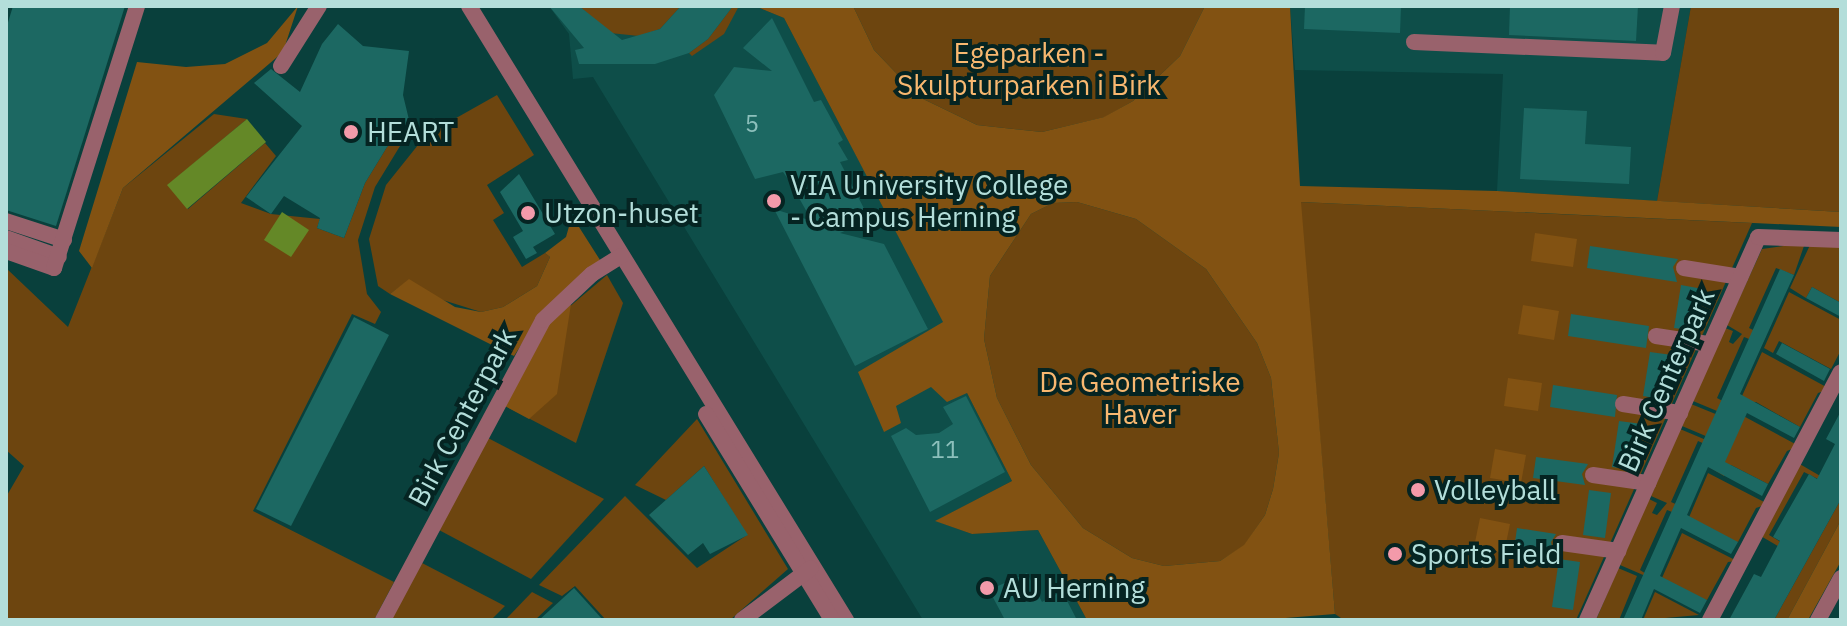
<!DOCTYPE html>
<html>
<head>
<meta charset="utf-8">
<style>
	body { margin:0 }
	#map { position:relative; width:1847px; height:626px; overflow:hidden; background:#09403c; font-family:"IBM Plex Sans",sans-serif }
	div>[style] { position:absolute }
	.built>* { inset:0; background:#0e4e49 }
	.green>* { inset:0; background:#6d450f }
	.forest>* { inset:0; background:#825212 }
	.water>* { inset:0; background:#648827 }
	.building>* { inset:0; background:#1c6862 }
	.minor>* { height:16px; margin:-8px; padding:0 8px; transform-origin:8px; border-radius:8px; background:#99626c }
	.dots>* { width:22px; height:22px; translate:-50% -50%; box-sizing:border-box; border:4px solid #052422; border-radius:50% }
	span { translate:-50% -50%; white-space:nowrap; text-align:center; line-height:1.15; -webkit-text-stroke:8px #052422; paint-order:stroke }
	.number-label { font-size:24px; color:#8dc0bc }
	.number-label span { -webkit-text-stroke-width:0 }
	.park-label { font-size:28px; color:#f8b870 }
	.poi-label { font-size:28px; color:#b3deda }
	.left { translate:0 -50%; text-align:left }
	.street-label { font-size:28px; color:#b3deda }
	.frame { position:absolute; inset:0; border:8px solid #b3deda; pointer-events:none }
</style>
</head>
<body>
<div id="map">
	<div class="built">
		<div style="clip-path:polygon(549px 6px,755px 6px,784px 18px,944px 323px,967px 393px,1012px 481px,936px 521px,972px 534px,1038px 530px,1087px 620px,923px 620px,593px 77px,573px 79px,569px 34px)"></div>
		<div style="clip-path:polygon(1290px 6px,1691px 6px,1657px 201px,1497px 191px,1503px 74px,1295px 70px)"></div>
	</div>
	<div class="green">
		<div style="clip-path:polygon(579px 6px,681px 6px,660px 29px,639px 36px,610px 33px)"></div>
		<div style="clip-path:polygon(733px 6px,739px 6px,724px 34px,692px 56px,689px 53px,708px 39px)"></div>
		<div style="clip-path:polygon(853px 6px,1205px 6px,1180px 56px,1133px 101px,1105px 117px,1042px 132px,977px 125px,919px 97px,874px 50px)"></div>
		<div style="clip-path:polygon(1691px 6px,1841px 6px,1841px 212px,1657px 201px)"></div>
		<div style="clip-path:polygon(497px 95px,534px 155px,487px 185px,504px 213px,493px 220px,522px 267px,545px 253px,550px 257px,537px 286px,503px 307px,481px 312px,430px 296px,409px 280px,390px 294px,378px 286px,369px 239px,386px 185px,426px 135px)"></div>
		<div style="clip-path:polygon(214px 114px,247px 119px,168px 185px,188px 209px,265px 143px,276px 156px,241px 203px,271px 214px,320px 219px,317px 228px,344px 238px,365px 183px,387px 147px,411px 128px,375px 187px,358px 240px,367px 294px,381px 312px,375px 324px,352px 314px,253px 511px,394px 582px,374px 620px,6px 620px,6px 497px,24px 466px,6px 450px,6px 268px,68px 327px,123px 188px)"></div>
		<div style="clip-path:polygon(1077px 202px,1136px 219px,1206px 269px,1257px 343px,1271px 378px,1279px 453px,1273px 489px,1265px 515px,1244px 546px,1220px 561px,1164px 566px,1132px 558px,1083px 528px,1031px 465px,997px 398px,984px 339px,990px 276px,1031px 214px,1053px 203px)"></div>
		<div style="clip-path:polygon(1300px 202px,1752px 223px,1576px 620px,1344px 620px,1335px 614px)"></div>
		<div style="clip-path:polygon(1805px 243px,1794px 275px,1776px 268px,1749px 328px,1766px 336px,1762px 344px,1744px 337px,1717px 398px,1734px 407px,1729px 416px,1693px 401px,1725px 328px,1733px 331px,1729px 342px,1733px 344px,1742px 334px,1727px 325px,1762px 249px)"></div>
		<div style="clip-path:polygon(1810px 245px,1841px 246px,1841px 303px,1812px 287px,1806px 298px,1790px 288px)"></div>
		<div style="clip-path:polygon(607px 275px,623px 303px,576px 443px,505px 406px,549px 324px)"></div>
		<div style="clip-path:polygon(1789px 292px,1841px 320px,1841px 350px,1831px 369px,1779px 341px,1773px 353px,1764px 348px)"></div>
		<div style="clip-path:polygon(1762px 352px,1830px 389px,1818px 393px,1800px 427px,1756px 402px,1737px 407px)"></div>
		<div style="clip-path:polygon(1691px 404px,1718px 415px,1708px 437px,1682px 426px)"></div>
		<div style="clip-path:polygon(1736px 412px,1799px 446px,1787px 451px,1768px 484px,1731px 465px,1724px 476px,1711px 468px)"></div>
		<div style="clip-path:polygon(697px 419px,788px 569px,730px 620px,606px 620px,575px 586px,562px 596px,539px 585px,625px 496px,697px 568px,747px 535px,704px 466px,666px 500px,635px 485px)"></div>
		<div style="clip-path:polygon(1680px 429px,1718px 445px,1716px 449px,1698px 441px,1671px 502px,1689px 510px,1685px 517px,1667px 510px,1640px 570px,1657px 581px,1620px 565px,1649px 499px,1657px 503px,1652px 513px,1657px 515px,1667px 503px,1651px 496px)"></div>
		<div style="clip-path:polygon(488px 438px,604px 499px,531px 579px,439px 530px)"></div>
		<div style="clip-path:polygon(1798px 463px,1822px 477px,1822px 481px,1804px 472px,1769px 535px,1786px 545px,1783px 549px,1759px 535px)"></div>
		<div style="clip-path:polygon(1708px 473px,1768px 504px,1756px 508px,1738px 542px,1684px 529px)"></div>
		<div style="clip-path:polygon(1841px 499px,1841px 520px,1787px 620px,1774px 620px)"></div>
		<div style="clip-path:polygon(1682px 533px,1737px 561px,1728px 562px,1707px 600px,1657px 589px)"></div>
		<div style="clip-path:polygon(422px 563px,505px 606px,491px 620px,390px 620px)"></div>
		<div style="clip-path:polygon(1618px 568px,1637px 576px,1619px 620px,1596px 620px)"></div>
		<div style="clip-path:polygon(532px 592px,553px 603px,535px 620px,505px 620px)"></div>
		<div style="clip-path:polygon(1655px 592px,1699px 615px,1643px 620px)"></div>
	</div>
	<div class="forest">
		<div style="clip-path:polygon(298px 6px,283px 52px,123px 188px,92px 268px,79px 251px,137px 62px,186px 67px,225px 64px,267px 43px)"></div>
		<div style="clip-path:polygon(evenodd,755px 6px,853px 6px,874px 50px,919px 97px,977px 125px,1042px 132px,1104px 117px,1133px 101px,1180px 56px,1205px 6px,1290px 6px,1300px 186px,1497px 191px,1841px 212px,1841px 227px,1301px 202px,1335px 614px,1260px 620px,1087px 620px,1038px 530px,972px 534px,935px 521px,1012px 481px,967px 393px,947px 402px,931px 387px,896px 406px,901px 423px,884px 432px,858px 372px,943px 322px,784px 18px,755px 6px,1077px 202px,1136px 219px,1206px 269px,1257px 343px,1271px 378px,1279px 453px,1273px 489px,1265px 515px,1244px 545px,1220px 561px,1164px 566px,1132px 558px,1083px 528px,1031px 465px,997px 398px,984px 339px,990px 276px,1031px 214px,1053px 203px,1077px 202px)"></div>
		<div style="clip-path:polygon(572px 216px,600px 260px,543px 311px,514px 356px,390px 294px,409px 279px,455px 307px,481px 312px,503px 307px,537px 286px,550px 257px,545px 253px,566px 237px)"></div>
		<div style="clip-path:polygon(1535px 233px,1577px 239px,1573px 267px,1531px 261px)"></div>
		<div style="clip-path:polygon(571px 304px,557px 394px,529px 419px,505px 406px,549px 324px)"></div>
		<div style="clip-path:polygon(1523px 305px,1559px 311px,1554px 340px,1518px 334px)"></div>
		<div style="clip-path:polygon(1508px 378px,1542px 383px,1538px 411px,1504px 406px)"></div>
		<div style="clip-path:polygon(1495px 449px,1526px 455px,1521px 483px,1490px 478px)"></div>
		<div style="clip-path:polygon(1480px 518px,1510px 524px,1504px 553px,1474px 547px)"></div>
		<div style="clip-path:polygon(1841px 520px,1841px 561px,1808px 620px,1787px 620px)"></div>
	</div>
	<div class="water">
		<div style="clip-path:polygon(247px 119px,266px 142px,187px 209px,167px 185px)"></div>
		<div style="clip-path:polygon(282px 212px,309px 230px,291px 257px,264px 240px)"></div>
	</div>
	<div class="building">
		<div style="clip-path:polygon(13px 6px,125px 6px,56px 226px,6px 210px,6px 29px)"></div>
		<div style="clip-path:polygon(549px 6px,579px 6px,622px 40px,660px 29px,681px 6px,733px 6px,708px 39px,689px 53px,655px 64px,579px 64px,575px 50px,584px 48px)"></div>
		<div style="clip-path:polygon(1305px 6px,1401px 6px,1400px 33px,1304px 29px)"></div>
		<div style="clip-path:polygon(1510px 6px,1638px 6px,1636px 41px,1509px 35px)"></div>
		<div style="clip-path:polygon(772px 18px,814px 102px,821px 100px,843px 140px,838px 143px,848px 160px,840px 162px,870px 220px,840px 233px,884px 244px,928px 329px,855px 366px,774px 209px,812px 221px,799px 198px,823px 186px,788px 179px,783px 172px,755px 179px,714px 95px,734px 67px,772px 71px,743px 48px)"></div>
		<div style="clip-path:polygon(338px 24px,363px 46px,409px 51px,403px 95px,411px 128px,387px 147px,365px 183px,344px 238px,317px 228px,320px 218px,284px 196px,271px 214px,246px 197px,302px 126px,254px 83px,271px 69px,300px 92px,322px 44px)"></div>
		<div style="clip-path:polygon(1524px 108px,1587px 111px,1585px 144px,1631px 147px,1629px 184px,1520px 179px)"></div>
		<div style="clip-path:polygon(519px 174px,555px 234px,533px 247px,537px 253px,526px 259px,513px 237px,523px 231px,500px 192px)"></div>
		<div style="clip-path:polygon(1590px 246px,1678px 259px,1673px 267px,1677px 282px,1587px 268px)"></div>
		<div style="clip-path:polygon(1780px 269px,1794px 275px,1740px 394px,1800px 427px,1794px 438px,1747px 413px,1725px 462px,1768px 484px,1762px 496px,1708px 467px,1687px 515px,1738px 542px,1731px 554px,1681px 528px,1660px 576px,1707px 600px,1700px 613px,1654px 589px,1641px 620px,1623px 620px)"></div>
		<div style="clip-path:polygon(1681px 285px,1703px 289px,1696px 331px,1674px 328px)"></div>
		<div style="clip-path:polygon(1812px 287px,1841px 303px,1841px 317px,1806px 298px)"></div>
		<div style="clip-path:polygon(1571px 314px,1649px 326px,1646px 348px,1568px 336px)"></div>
		<div style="clip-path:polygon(354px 317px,389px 335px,291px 526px,256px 509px)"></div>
		<div style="clip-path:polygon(1782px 343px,1830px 369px,1824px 381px,1776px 354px)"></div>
		<div style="clip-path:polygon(1650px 352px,1672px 355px,1665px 400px,1643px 396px)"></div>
		<div style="clip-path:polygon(1553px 385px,1617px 395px,1615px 417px,1550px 407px)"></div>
		<div style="clip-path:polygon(966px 396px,1005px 472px,930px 512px,891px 436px,906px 428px,916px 435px,939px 433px,953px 424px,943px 407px)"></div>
		<div style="clip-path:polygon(1841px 411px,1841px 499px,1774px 620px,1729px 620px,1754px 574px,1761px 577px,1780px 541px,1773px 537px,1809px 474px,1817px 479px,1835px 444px,1826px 439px)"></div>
		<div style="clip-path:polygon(1619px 421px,1642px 424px,1635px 470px,1612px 467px)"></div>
		<div style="clip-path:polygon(1536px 457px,1588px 464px,1582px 474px,1585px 485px,1533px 478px)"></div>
		<div style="clip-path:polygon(704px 466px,748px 535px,710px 554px,703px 543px,688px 555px,649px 515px)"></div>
		<div style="clip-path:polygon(1589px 490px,1611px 493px,1605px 538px,1583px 535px)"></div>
		<div style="clip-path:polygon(1517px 528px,1556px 534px,1551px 542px,1554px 555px,1514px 549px)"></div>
		<div style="clip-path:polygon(1559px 559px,1580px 562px,1573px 610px,1552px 607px)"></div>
		<div style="clip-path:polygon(1027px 573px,1042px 602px,1062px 591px,1077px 620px,1005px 620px,989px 590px)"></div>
		<div style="clip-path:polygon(574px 588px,603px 620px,539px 620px)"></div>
	</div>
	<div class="minor">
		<div style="left:469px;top:6px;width:721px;rotate:58.45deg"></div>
		<div style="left:1414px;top:42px;width:249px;rotate:2.5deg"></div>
		<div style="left:1663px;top:53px;width:48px;rotate:-79.2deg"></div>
		<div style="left:281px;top:66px;width:71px;rotate:-57.7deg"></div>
		<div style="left:6px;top:221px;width:61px;rotate:18.1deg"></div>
		<div style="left:6px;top:238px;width:56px;rotate:19.7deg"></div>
		<div style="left:6px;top:251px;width:51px;rotate:19.5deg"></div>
		<div style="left:54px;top:268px;width:275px;rotate:-72.4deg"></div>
		<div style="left:1684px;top:268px;width:57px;rotate:9.1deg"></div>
		<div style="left:1656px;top:336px;width:54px;rotate:8.6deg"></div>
		<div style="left:1623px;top:404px;width:58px;rotate:9deg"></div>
		<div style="left:706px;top:414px;width:241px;rotate:58.5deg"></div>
		<div style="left:1593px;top:475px;width:56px;rotate:8.3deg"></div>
		<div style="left:1562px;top:543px;width:57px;rotate:8.1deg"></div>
		<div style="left:383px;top:620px;width:340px;rotate:-61.9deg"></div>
		<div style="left:543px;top:320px;width:67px;rotate:-43.2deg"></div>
		<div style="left:592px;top:274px;width:34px;rotate:-32deg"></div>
		<div style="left:742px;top:620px;width:86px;rotate:-37deg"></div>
		<div style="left:1587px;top:620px;width:419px;rotate:-65.9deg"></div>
		<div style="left:1758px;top:237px;width:83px;rotate:2.1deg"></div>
		<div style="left:1710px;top:620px;width:280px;rotate:-62.2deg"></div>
		<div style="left:1818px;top:620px;width:48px;rotate:-61.3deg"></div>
	</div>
	<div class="dots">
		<div style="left:351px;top:132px;background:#f39aaa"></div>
		<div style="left:774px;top:201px;background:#f39aaa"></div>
		<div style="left:528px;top:213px;background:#f39aaa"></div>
		<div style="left:1418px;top:490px;background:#f39aaa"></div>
		<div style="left:1395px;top:554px;background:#f39aaa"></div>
		<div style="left:987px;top:588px;background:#f39aaa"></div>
	</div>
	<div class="number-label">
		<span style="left:752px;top:124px">5</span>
		<span style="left:945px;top:450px">11</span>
	</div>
	<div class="park-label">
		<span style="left:1029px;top:69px">Egeparken -<br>Skulpturparken i Birk</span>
		<span style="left:1140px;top:398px">De Geometriske<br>Haver</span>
	</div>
	<div class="poi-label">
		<span class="left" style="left:367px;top:132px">HEART</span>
		<span class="left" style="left:790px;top:201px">VIA University College<br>- Campus Herning</span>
		<span class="left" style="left:544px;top:213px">Utzon-huset</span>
		<span class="left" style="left:1434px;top:490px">Volleyball</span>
		<span class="left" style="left:1411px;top:554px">Sports Field</span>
		<span class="left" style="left:1003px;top:588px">AU Herning</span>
	</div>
	<div class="street-label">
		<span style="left:1666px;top:380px;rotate:-66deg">Birk Centerpark</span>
		<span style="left:462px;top:417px;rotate:-62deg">Birk Centerpark</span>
	</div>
	<div class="frame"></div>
</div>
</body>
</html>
